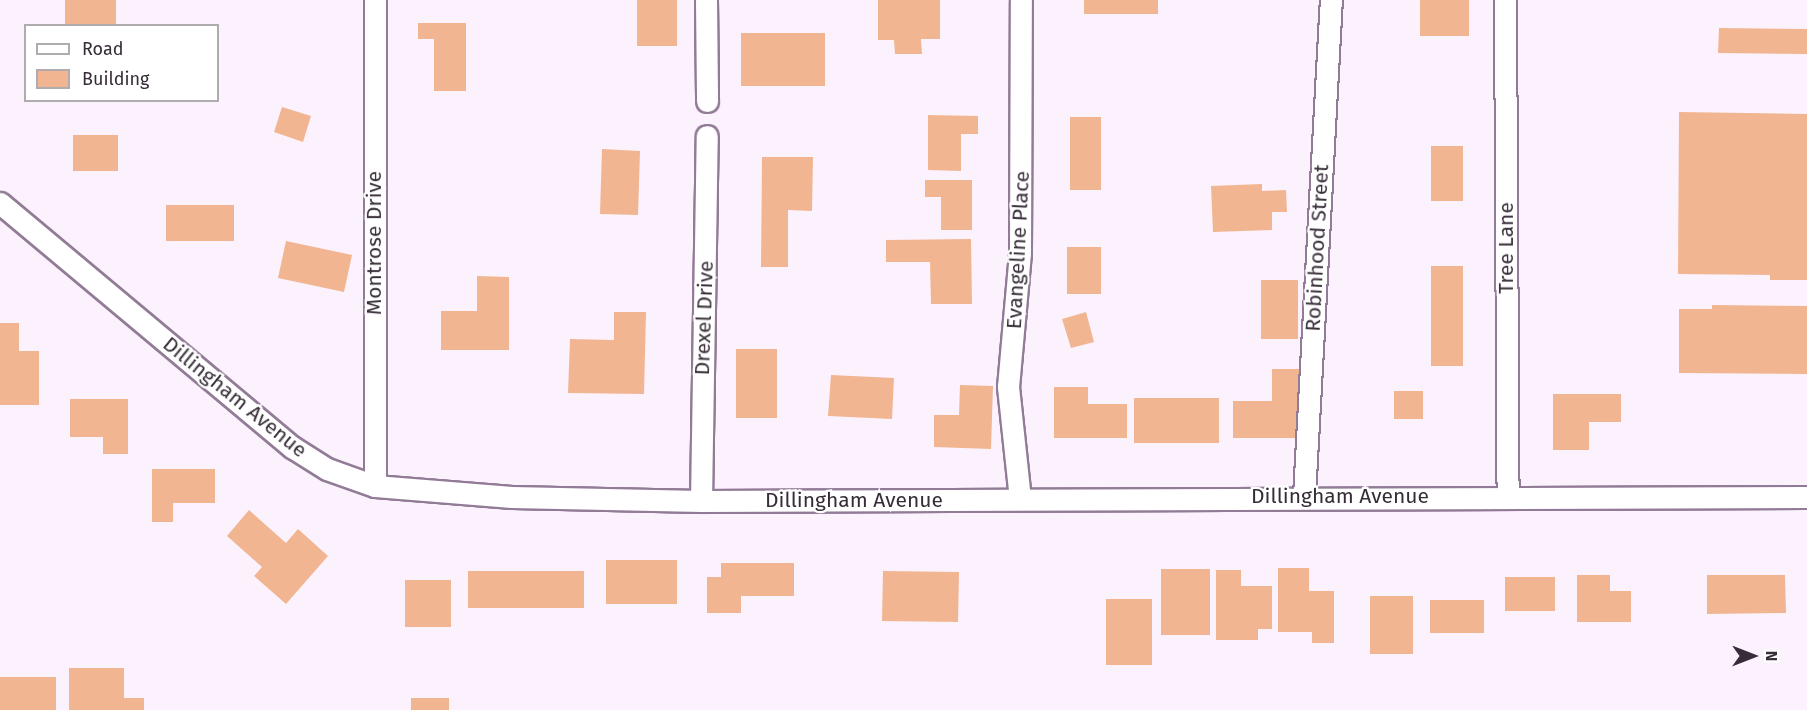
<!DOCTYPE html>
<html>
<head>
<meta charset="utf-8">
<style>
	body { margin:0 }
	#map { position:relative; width:1807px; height:710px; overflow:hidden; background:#fcf2fe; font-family:"Fira Sans",sans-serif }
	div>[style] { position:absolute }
	.building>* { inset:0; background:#f2b591 }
	.roads { filter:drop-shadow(2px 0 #927b96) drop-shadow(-2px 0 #927b96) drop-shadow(0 2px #927b96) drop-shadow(0 -2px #927b96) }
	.minor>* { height:21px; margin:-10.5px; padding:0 10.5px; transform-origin:10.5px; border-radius:10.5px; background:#fff }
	span { translate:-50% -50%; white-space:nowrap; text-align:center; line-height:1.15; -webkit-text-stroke:4.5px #fff; paint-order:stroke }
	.street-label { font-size:21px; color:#372d38 }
	.legend { position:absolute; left:24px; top:24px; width:195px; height:78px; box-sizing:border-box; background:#fff; border:2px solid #afabaf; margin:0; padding:8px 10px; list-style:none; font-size:18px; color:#372d38 }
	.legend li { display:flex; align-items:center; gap:12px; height:30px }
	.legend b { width:30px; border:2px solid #afabaf }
	.north { position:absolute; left:1723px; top:626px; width:60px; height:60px; -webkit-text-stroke:4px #fff; paint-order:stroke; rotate:90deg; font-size:16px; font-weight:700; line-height:24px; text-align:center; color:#372d38 }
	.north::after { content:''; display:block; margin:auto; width:21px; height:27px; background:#372d38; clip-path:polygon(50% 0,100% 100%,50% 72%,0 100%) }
</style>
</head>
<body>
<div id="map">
	<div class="building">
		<div style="clip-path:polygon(65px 0,116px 0,116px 26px,65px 26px)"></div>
		<div style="clip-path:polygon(637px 0,677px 0,677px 46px,637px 46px)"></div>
		<div style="clip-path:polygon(878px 0,940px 0,940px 39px,921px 39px,922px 54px,895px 54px,894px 40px,878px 40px)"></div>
		<div style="clip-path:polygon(1084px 0,1158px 0,1158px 14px,1084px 14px)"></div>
		<div style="clip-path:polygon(1420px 0,1469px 0,1469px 36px,1420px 36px)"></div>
		<div style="clip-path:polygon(418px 23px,466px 23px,466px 91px,434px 91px,434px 39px,418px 39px)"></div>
		<div style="clip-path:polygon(1719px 28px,1807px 29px,1807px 54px,1718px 53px)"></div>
		<div style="clip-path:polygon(741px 33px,825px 33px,825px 86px,741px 86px)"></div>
		<div style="clip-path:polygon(282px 107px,311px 116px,303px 142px,274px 132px)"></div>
		<div style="clip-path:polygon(1679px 112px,1807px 114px,1807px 280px,1770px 280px,1770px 275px,1678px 274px)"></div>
		<div style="clip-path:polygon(928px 115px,978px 116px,978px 134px,961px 134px,961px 171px,928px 170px)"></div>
		<div style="clip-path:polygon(1070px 117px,1101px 117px,1101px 190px,1070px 190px)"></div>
		<div style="clip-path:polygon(73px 135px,118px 135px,118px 171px,73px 171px)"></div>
		<div style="clip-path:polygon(1431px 146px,1463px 146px,1463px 201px,1431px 201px)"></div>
		<div style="clip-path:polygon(602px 149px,640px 151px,638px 215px,600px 214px)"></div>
		<div style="clip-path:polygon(762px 157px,813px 157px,812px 211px,788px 210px,788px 267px,761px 267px)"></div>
		<div style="clip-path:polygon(925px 180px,972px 180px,972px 230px,941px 230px,941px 197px,925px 197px)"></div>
		<div style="clip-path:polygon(1262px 184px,1262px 191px,1286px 190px,1287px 212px,1272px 212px,1272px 230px,1213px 232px,1211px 186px)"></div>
		<div style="clip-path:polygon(166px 205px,234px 205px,234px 241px,166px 241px)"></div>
		<div style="clip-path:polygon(971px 239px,972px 304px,931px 304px,930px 262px,886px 262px,886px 240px)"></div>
		<div style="clip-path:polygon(286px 241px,352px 255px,344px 292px,278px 278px)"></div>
		<div style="clip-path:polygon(1067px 247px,1101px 247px,1101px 294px,1067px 294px)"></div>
		<div style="clip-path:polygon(1431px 266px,1463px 266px,1463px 366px,1431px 366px)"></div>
		<div style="clip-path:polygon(477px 276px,509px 277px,509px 350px,441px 350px,441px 311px,477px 311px)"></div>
		<div style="clip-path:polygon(1261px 280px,1298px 280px,1298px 339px,1261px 339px)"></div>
		<div style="clip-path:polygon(1712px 305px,1807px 306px,1807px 374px,1679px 373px,1679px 309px,1712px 309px)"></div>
		<div style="clip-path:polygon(614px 312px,646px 312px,644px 394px,568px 393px,570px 339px,614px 340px)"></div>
		<div style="clip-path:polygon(1086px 312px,1094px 342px,1071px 348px,1062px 319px)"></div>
		<div style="clip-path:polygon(0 323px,19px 323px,19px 351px,39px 351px,39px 405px,0 405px)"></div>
		<div style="clip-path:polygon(736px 349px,777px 349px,777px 418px,736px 418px)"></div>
		<div style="clip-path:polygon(1272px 369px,1304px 369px,1303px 438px,1233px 438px,1233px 401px,1272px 401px)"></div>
		<div style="clip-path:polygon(831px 375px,894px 378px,892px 419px,828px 416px)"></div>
		<div style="clip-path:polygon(960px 385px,993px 386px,991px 449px,934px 447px,934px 415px,959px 415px)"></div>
		<div style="clip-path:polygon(1054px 387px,1088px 387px,1088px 404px,1127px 404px,1127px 438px,1054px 438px)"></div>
		<div style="clip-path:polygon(1394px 391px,1423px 391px,1423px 419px,1394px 419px)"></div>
		<div style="clip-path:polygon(1553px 394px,1621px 394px,1621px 422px,1589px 422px,1589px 450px,1553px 450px)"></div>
		<div style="clip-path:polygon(1134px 398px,1219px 398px,1219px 443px,1134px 443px)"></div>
		<div style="clip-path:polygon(70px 399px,128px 399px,128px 454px,103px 454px,103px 437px,70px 437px)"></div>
		<div style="clip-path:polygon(152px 469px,215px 469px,215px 503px,173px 503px,173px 522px,152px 522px)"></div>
		<div style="clip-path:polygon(249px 510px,286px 543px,298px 529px,328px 556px,286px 604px,254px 576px,262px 567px,227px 536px)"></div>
		<div style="clip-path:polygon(606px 560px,677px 560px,677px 604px,606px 604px)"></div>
		<div style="clip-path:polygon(721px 563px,794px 563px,794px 596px,741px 596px,741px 613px,707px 613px,707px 577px,721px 577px)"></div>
		<div style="clip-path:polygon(1278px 568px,1309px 568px,1309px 591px,1334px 591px,1334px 643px,1312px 643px,1312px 632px,1278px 632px)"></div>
		<div style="clip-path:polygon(1161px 569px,1210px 569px,1210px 635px,1161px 635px)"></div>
		<div style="clip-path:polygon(1216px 570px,1241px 570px,1241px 586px,1272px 586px,1272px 629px,1258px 629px,1258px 640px,1216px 640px)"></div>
		<div style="clip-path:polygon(468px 571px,584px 571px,584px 608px,468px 608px)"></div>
		<div style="clip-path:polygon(883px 571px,959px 572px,958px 622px,882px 621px)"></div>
		<div style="clip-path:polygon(1577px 575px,1610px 575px,1610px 591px,1631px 591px,1631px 622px,1577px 622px)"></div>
		<div style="clip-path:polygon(1707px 575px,1785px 575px,1786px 613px,1707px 614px)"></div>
		<div style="clip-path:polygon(1505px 577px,1555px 577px,1555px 611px,1505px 611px)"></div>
		<div style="clip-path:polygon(405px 580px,451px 580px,451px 627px,405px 627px)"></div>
		<div style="clip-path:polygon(1370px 596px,1413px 596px,1413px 654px,1370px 654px)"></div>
		<div style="clip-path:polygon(1106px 599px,1152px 599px,1152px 665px,1106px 665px)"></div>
		<div style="clip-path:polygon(1430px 600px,1484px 600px,1484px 633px,1430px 633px)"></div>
		<div style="clip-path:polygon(69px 668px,124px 668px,124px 698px,144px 698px,144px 710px,69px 710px)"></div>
		<div style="clip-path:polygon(0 677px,56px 677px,56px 710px,0 710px)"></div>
		<div style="clip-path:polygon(411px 698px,449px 698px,449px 710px,411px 710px)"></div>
	</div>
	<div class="roads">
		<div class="minor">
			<div style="left:375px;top:0;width:486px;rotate:90deg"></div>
			<div style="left:706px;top:0;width:101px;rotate:89.4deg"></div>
			<div style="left:1505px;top:0;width:496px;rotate:89.7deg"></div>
			<div style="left:0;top:203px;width:381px;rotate:39.9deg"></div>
			<div style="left:292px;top:447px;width:41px;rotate:32.2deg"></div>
			<div style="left:327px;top:469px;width:51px;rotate:19.5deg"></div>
			<div style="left:375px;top:486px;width:137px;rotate:4.6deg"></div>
			<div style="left:512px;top:497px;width:189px;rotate:1.2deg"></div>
			<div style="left:701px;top:501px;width:1106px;rotate:-0.21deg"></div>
			<div style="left:1304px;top:496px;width:497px;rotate:-86.9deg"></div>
			<div style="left:1020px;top:499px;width:113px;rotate:-96.1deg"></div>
			<div style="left:1008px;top:387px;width:136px;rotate:-84.9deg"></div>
			<div style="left:1020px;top:252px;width:252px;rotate:-89.8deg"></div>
			<div style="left:701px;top:501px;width:365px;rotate:-89.1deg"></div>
		</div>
	</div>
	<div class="street-label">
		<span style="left:374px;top:243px;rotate:-90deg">Montrose Drive</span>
		<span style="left:1317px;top:248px;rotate:-87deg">Robinhood Street</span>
		<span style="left:1506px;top:248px;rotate:-90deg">Tree Lane</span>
		<span style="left:1018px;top:250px;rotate:-87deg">Evangeline Place</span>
		<span style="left:704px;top:318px;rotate:-88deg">Drexel Drive</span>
		<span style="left:235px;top:397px;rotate:39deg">Dillingham Avenue</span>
		<span style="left:1340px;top:496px">Dillingham Avenue</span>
		<span style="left:854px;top:500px">Dillingham Avenue</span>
	</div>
	<ul class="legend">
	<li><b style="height:8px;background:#fff"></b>Road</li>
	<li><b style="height:16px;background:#f2b591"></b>Building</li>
	</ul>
	<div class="north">N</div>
</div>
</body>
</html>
